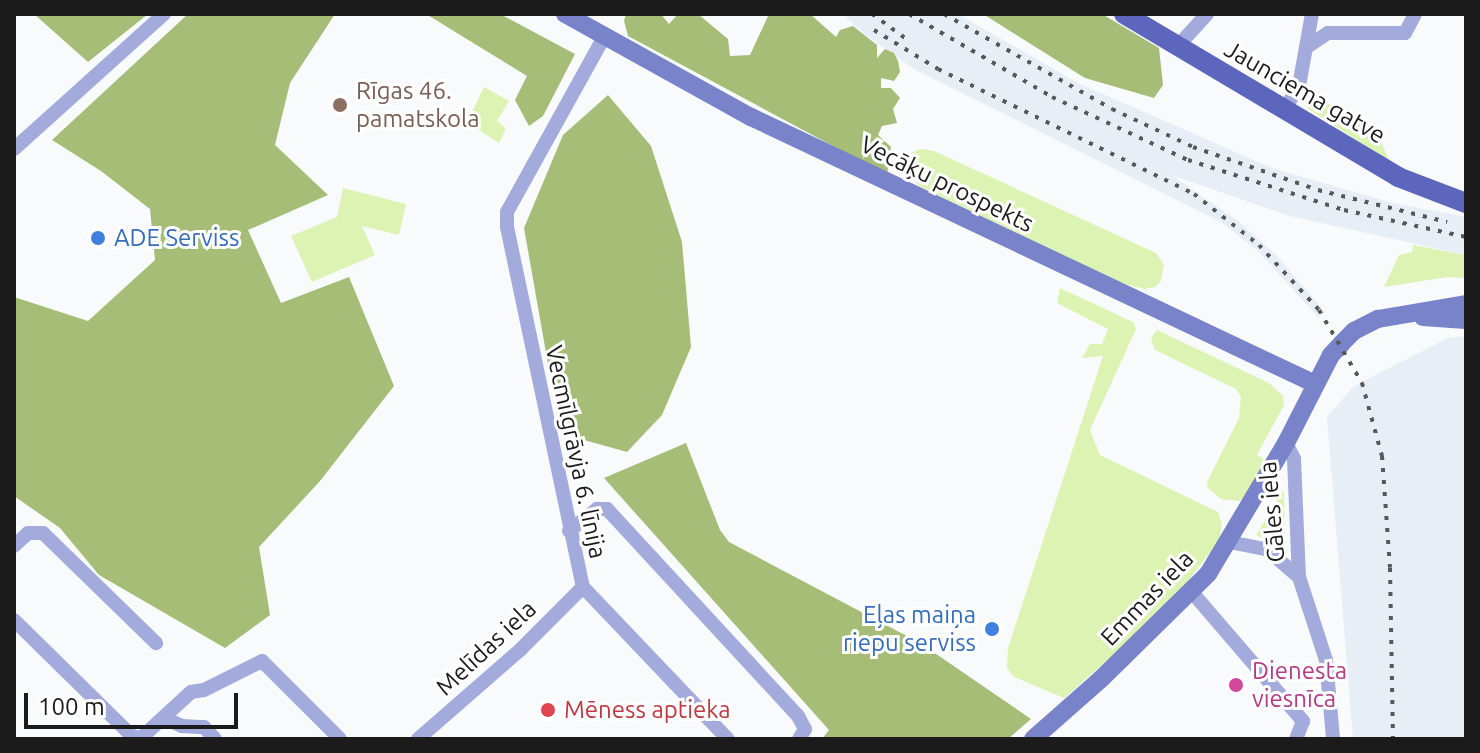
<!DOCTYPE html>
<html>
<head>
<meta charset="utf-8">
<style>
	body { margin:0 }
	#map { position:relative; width:1480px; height:753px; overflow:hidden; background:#f8fafc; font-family:Ubuntu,sans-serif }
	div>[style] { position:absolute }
	.built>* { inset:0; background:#e7eef6 }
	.green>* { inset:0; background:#ddf3b4 }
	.forest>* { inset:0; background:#a6bd77 }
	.minor>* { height:14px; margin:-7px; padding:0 7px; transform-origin:7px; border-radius:7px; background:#a2abdc }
	.secondary>* { height:18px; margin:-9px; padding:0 9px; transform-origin:9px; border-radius:9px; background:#7883ca }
	.primary>* { height:20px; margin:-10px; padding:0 10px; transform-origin:10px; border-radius:10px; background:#5c66bc }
	.rail>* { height:4px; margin-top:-2px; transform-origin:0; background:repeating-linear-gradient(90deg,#575859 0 4px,transparent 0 12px) }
	.dots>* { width:22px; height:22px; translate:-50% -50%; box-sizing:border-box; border:4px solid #fff; border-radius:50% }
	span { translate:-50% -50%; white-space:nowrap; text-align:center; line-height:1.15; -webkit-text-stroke:6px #fff; paint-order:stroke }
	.education-label { font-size:24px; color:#785e54 }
	.left { translate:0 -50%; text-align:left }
	.street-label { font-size:24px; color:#1b1b1c }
	.shop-label { font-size:24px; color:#366cbe }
	.right { translate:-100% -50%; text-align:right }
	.hotel-label { font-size:24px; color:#b23c85 }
	.health-label { font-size:24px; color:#be3a42 }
	.frame { position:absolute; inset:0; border:16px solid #1b1b1c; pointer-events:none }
	.scale { position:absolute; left:24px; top:693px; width:214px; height:36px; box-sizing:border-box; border:4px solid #1b1b1c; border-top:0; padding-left:10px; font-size:24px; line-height:28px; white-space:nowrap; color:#1b1b1c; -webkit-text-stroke:6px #fff; paint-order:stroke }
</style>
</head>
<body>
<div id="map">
	<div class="built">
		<div style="clip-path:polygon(847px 14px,958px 14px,1078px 83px,1272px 168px,1389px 202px,1466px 217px,1466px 255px,1290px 216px,1171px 175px,1238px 221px,1278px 257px,1325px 312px,1318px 317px,1259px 252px,1221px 222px,914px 69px,866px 35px,847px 19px)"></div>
		<div style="clip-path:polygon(1466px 336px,1466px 739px,1353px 739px,1327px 417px,1354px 386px,1448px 338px)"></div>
	</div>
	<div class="green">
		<div style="clip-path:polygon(484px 87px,509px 101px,497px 121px,506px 128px,499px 143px,467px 122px)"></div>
		<div style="clip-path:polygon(1319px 98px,1378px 134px,1389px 161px,1307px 108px)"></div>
		<div style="clip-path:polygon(922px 149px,934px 151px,1156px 253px,1164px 264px,1161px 281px,1155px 287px,1145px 289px,1124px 284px,921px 187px,905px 173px,905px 161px,912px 152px)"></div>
		<div style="clip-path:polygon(343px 188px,406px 204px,399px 235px,362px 226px,375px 255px,312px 282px,291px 236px,337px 217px)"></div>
		<div style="clip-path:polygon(1413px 245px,1466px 255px,1466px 278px,1448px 277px,1384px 287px,1399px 255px,1412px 252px)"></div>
		<div style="clip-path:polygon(1060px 288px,1133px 322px,1136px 329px,1090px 430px,1100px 455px,1218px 512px,1222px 524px,1219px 541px,1166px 609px,1064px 698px,1014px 677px,1007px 668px,1008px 648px,1103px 356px,1082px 358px,1090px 344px,1102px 344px,1108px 329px,1057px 303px)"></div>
		<div style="clip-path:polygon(1157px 330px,1269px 383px,1283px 396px,1284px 405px,1257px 455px,1263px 459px,1258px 475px,1246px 496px,1239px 501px,1221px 499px,1208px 488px,1207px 482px,1239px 418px,1241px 397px,1236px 389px,1155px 350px,1151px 338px)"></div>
		<div style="clip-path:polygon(1282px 490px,1284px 493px,1285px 547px,1256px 535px,1271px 511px,1275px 513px,1281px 504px,1276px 501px)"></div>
	</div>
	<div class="forest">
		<div style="clip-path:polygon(34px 14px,148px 14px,88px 62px)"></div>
		<div style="clip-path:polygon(188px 14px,335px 14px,290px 83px,275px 145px,328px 195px,248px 230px,281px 303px,349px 277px,394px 386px,320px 481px,259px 547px,270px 615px,225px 648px,99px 575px,60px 528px,14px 496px,14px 297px,88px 321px,155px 260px,150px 209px,101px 171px,52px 140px)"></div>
		<div style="clip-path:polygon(426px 14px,500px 14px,575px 54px,543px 116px,529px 126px,515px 100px,527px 76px)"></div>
		<div style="clip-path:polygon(626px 14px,661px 14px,669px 24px,678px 14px,698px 14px,728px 39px,730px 56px,750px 55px,769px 14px,810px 14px,836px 37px,840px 30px,853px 26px,877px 45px,877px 58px,885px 49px,894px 53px,898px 61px,900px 72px,894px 81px,881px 78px,881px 88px,891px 88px,900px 98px,893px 109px,897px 123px,882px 126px,878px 135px,891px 147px,887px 175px,628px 36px,624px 21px)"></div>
		<div style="clip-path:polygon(983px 14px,1102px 14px,1159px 48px,1163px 85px,1154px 98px,1085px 78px)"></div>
		<div style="clip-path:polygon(608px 95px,651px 146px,682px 242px,691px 347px,662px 415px,627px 452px,584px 440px,557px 415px,524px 228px,563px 135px)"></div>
		<div style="clip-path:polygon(686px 443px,720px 530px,729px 542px,920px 643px,1031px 719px,1008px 739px,822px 739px,829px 730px,604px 478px)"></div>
	</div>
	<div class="minor">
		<div style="left:604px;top:37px;width:200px;rotate:119deg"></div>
		<div style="left:507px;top:212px;width:15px;rotate:90deg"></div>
		<div style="left:507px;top:227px;width:368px;rotate:78.1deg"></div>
		<div style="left:583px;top:587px;width:210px;rotate:46.4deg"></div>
		<div style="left:1177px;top:47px;width:45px;rotate:-47.7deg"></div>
		<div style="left:1307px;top:47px;width:25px;rotate:-34deg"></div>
		<div style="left:1328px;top:33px;width:77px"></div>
		<div style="left:1405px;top:33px;width:21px;rotate:-62deg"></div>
		<div style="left:1283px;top:111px;width:30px;rotate:-57deg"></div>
		<div style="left:1299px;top:86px;width:73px;rotate:-79.8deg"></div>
		<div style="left:14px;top:149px;width:202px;rotate:-42deg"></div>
		<div style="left:1286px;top:443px;width:18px;rotate:63deg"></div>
		<div style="left:1294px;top:459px;width:118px;rotate:87.6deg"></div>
		<div style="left:1299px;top:577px;width:87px;rotate:72deg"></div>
		<div style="left:1326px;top:660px;width:79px;rotate:84.9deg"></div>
		<div style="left:569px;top:531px;width:36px;rotate:-38deg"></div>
		<div style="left:597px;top:509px;width:10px"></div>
		<div style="left:607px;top:509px;width:282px;rotate:47.3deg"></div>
		<div style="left:798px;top:716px;width:15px;rotate:62deg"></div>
		<div style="left:805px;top:729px;width:12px;rotate:121deg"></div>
		<div style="left:1229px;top:542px;width:38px;rotate:11deg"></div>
		<div style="left:1266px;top:549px;width:43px;rotate:40.3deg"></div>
		<div style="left:14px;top:546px;width:19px;rotate:-43deg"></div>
		<div style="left:28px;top:533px;width:15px"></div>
		<div style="left:43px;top:533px;width:158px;rotate:44.2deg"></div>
		<div style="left:1191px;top:591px;width:172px;rotate:49.3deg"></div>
		<div style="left:1303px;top:721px;width:19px;rotate:111deg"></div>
		<div style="left:14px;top:620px;width:165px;rotate:44.5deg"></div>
		<div style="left:132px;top:736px;width:9px;rotate:13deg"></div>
		<div style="left:141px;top:738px;width:68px;rotate:-42.6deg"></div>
		<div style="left:191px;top:692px;width:13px;rotate:-9deg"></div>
		<div style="left:204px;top:690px;width:65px;rotate:-26.6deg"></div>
		<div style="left:262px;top:661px;width:110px;rotate:45deg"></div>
		<div style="left:164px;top:718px;width:20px;rotate:24deg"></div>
		<div style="left:182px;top:726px;width:22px;rotate:3deg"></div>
		<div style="left:204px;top:727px;width:16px;rotate:47deg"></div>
		<div style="left:418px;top:739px;width:135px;rotate:-41.1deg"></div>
		<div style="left:520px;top:650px;width:89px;rotate:-45deg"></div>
	</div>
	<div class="secondary">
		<div style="left:565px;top:14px;width:213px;rotate:29deg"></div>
		<div style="left:751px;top:117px;width:624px;rotate:25.33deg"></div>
		<div style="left:1423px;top:317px;width:43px;rotate:4deg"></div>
		<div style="left:1033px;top:739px;width:91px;rotate:-41.4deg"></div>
		<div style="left:1101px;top:679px;width:150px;rotate:-44.5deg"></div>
		<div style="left:1208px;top:574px;width:152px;rotate:-59.2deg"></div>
		<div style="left:1286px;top:443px;width:99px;rotate:-62.9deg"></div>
		<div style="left:1331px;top:355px;width:16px;rotate:-47deg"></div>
		<div style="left:1342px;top:343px;width:17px;rotate:-45deg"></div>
		<div style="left:1354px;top:331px;width:27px;rotate:-27deg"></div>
		<div style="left:1378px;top:319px;width:89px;rotate:-9.7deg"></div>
	</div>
	<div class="primary">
		<div style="left:1124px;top:14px;width:319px;rotate:30.7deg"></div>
		<div style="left:1398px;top:177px;width:73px;rotate:20.9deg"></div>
	</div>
	<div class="rail">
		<div style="left:872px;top:14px;width:41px;rotate:36deg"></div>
		<div style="left:909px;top:14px;width:165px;rotate:30.1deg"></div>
		<div style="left:1052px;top:97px;width:150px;rotate:24.9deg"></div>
		<div style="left:1188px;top:160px;width:164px;rotate:17.8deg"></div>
		<div style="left:1344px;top:210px;width:125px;rotate:12.5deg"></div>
		<div style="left:944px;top:14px;width:193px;rotate:29.5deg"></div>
		<div style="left:1112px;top:109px;width:89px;rotate:25.1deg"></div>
		<div style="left:1193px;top:147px;width:132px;rotate:19deg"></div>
		<div style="left:1318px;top:190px;width:133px;rotate:13.9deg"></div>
		<div style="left:874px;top:30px;width:75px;rotate:31.4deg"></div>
		<div style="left:938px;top:69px;width:285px;rotate:26deg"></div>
		<div style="left:1194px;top:194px;width:83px;rotate:38.1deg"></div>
		<div style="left:1259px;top:245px;width:88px;rotate:47.3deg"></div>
		<div style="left:1319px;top:310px;width:85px;rotate:59.5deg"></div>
		<div style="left:1362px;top:383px;width:76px;rotate:74.7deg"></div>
		<div style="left:1382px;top:456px;width:112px;rotate:85.9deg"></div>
		<div style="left:1390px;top:568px;width:171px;rotate:89deg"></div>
	</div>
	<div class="dots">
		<div style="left:340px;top:105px;background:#8d6e63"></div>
		<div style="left:98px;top:238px;background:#3f7fe0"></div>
		<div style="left:992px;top:629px;background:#3f7fe0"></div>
		<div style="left:1236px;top:685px;background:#d1479c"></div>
		<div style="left:548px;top:710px;background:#e0444e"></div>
	</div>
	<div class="education-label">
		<span class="left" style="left:356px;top:105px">Rīgas 46.<br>pamatskola</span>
	</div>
	<div class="street-label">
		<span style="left:1305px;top:92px;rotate:30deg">Jaunciema gatve</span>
		<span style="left:947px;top:184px;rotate:26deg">Vecāķu prospekts</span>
		<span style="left:576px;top:452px;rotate:78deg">Vecmīlgrāvja 6. līnija</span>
		<span style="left:1272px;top:512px;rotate:-95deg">Gāles iela</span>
		<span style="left:1147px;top:598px;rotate:-46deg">Emmas iela</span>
		<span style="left:486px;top:648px;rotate:-43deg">Melīdas iela</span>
	</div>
	<div class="shop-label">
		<span class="left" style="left:114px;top:238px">ADE Serviss</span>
		<span class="right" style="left:976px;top:629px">Eļas maiņa<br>riepu serviss</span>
	</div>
	<div class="hotel-label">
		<span class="left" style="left:1252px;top:685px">Dienesta<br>viesnīca</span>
	</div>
	<div class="health-label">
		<span class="left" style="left:564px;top:710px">Mēness aptieka</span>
	</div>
	<div class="frame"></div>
	<div class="scale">100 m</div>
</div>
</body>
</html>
